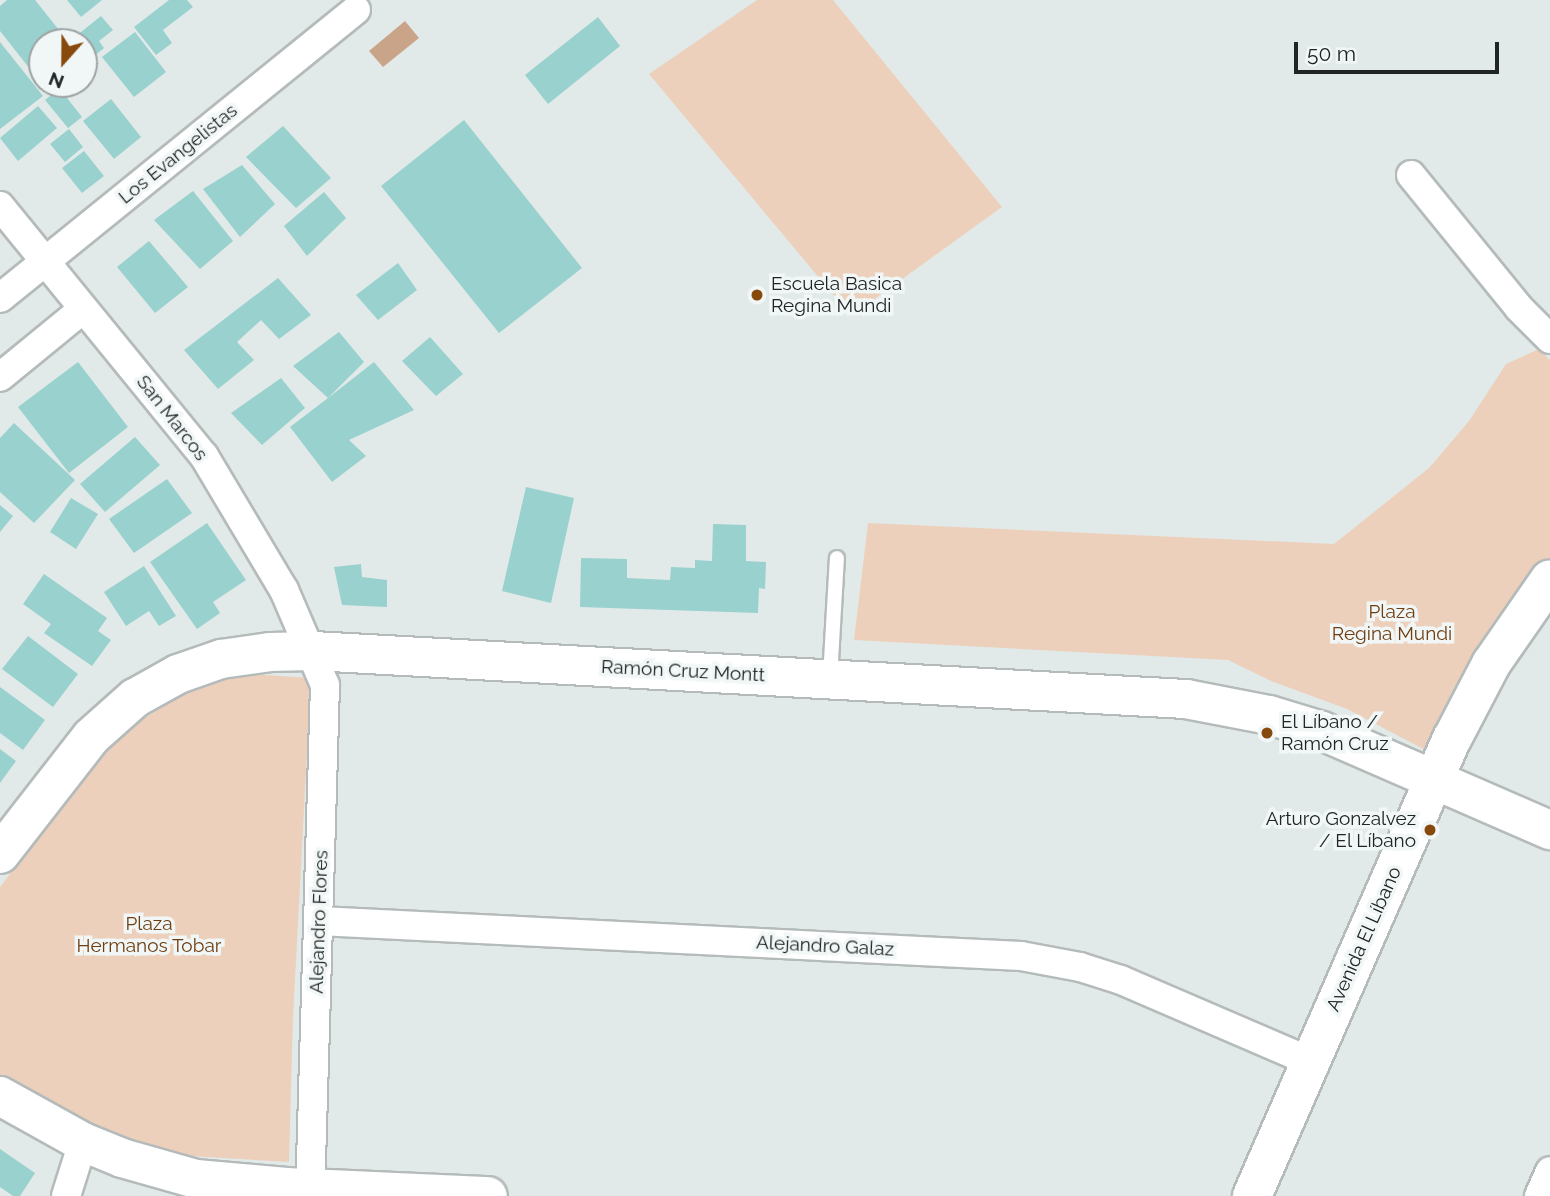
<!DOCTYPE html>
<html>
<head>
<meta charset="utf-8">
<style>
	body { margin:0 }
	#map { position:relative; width:1550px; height:1196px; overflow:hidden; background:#e2eae9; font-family:Raleway,sans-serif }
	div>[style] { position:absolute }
	.green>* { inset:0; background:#edd0bc }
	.forest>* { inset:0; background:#caa488 }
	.building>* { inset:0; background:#98d1cd }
	.roads { filter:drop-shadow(2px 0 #b4bbba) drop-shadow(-2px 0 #b4bbba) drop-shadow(0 2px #b4bbba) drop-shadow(0 -2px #b4bbba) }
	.lane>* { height:14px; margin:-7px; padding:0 7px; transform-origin:7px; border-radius:7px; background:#fff }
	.street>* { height:28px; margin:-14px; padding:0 14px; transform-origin:14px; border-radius:14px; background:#fff }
	.secondary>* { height:38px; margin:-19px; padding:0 19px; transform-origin:19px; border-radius:19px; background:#fff }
	.dots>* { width:19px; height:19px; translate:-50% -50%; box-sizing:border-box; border:4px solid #f0f7f6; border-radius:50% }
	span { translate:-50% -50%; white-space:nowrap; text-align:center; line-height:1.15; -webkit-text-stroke:7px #f0f7f6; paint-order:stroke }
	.street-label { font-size:19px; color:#212424 }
	.poi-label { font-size:19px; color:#212424 }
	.left { translate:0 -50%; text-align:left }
	.right { translate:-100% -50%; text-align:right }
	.park-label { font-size:19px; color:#6f3d11 }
	.north { position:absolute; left:28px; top:28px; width:70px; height:70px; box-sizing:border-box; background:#f0f7f6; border:2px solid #9da3a2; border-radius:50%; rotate:201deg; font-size:19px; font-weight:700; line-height:28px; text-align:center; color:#212424 }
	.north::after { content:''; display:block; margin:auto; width:24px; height:32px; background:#88490d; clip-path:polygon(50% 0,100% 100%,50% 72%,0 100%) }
	.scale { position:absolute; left:1294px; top:42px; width:205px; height:32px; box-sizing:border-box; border:4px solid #212424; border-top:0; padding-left:9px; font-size:21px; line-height:24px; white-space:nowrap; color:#212424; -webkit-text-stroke:5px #f0f7f6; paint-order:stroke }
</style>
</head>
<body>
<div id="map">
	<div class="green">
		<div style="clip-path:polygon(757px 0,833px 0,1002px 207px,851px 316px,649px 74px)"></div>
		<div style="clip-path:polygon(1539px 349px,1550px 360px,1550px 563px,1429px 752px,1347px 709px,1271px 681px,1228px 660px,854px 640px,868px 523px,1334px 544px,1429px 468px,1469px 421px,1506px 364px)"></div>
		<div style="clip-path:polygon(252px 674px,311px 678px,293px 1018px,289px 1162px,172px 1155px,78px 1121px,0 1076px,0 887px,94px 764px,138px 722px,199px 685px)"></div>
	</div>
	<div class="forest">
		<div style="clip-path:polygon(405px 21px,419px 38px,383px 67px,369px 51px)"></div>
	</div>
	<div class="building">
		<div style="clip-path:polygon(7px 0,35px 0,67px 40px,42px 42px,42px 60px,30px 69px,0 31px,0 6px)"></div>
		<div style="clip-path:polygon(67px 0,102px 0,81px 17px)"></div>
		<div style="clip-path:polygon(169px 0,187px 0,193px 7px,163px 30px,172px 43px,156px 55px,134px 27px)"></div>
		<div style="clip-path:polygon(101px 16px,113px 30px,99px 41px,104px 48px,93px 57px,76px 36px)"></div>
		<div style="clip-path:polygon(598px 17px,620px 46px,548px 104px,525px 75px)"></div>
		<div style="clip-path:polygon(135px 32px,166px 72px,134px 97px,102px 57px)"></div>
		<div style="clip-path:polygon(0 42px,43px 96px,0 129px)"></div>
		<div style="clip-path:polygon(84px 72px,90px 80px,67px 98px,82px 117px,68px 128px,45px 100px,65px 84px,84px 84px)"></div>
		<div style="clip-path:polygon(111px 99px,141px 137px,114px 159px,83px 121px)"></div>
		<div style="clip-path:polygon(38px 106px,57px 128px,18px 161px,0 138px)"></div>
		<div style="clip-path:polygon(464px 120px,582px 268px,499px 333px,381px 186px)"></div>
		<div style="clip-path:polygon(283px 126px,331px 178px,296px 208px,246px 157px)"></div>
		<div style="clip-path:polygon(69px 129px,83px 147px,65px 162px,50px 144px)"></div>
		<div style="clip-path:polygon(84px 151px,104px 176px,82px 193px,62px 168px)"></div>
		<div style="clip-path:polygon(242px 165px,275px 204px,240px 237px,203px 189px)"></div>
		<div style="clip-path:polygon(193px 191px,233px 241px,200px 269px,154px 220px)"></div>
		<div style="clip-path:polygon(324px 192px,346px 218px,307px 256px,284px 226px)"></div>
		<div style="clip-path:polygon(149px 241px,188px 287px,155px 313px,117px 267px)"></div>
		<div style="clip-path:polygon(398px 263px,417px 290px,378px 320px,356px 295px)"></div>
		<div style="clip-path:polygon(278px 278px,311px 315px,279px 339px,261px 320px,237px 342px,254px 360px,218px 389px,184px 350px)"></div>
		<div style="clip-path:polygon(339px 332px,364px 362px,328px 398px,374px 362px,414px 410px,349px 440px,366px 456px,332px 482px,290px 427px,328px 398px,293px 366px)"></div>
		<div style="clip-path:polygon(430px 337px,463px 374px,436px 396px,402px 361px)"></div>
		<div style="clip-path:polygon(78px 362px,128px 427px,69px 473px,18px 407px)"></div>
		<div style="clip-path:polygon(281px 378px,305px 408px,262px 445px,231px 413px)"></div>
		<div style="clip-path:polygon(14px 423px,75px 480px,34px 523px,0 492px,0 438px)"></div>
		<div style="clip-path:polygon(135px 437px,160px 465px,105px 512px,80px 484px)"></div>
		<div style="clip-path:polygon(167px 479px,192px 513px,134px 553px,109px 519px)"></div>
		<div style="clip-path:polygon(526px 487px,574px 498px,551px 603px,502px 591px)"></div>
		<div style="clip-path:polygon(71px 498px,98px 514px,76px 549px,50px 532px)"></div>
		<div style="clip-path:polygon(0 505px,13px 516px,0 532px)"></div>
		<div style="clip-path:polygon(207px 523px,246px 580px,213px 602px,220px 613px,197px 629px,150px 562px)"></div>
		<div style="clip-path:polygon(713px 524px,746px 525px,746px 561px,766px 562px,765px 589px,759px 588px,758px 613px,580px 607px,581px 558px,627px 559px,627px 578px,670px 580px,671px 567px,695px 568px,695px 560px,712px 561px)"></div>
		<div style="clip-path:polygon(361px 564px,362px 577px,387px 580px,387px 607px,342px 605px,334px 567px)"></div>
		<div style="clip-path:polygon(144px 566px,176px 616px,159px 626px,149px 611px,126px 626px,104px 592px)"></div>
		<div style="clip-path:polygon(44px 574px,107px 618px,98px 631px,111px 640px,92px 666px,44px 633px,51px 624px,23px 604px)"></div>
		<div style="clip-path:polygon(28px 636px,78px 674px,53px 707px,2px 669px)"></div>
		<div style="clip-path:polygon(0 687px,45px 720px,23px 750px,0 733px)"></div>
		<div style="clip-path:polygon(0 749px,16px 761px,0 783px)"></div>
		<div style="clip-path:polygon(0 1149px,35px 1173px,20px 1196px,13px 1196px,0 1187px)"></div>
	</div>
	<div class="roads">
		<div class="lane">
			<div style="left:830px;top:678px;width:120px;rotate:-86.7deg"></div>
		</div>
		<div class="street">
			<div style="left:1411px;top:175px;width:171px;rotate:50.9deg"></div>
			<div style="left:1519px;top:308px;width:44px;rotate:45deg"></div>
			<div style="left:0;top:206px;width:323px;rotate:50.8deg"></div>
			<div style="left:204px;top:456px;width:156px;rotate:59.2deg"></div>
			<div style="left:284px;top:590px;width:103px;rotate:66.7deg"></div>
			<div style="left:325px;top:685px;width:511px;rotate:91.68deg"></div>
			<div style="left:0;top:298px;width:458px;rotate:-39deg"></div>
			<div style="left:0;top:377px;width:107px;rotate:-39.3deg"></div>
			<div style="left:319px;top:921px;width:703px;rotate:2.85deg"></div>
			<div style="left:1021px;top:956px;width:60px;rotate:10.6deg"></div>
			<div style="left:1080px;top:967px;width:43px;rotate:17.6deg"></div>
			<div style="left:1121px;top:980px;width:207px;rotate:23.3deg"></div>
			<div style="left:66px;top:1196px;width:57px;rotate:-72.5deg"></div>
			<div style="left:1539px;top:1196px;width:27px;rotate:-66deg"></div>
		</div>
		<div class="secondary">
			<div style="left:0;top:854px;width:148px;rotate:-52.1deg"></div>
			<div style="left:91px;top:737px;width:59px;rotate:-41.6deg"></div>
			<div style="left:135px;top:698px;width:49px;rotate:-29.2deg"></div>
			<div style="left:178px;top:674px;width:46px;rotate:-19.2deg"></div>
			<div style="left:221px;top:659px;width:49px;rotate:-8.1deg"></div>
			<div style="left:270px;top:652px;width:43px;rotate:-1.3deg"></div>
			<div style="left:313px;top:651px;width:874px;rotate:3.15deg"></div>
			<div style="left:1186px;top:699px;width:85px;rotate:10.9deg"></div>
			<div style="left:1269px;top:715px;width:55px;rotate:16.8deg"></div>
			<div style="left:1322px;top:731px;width:249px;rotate:23.5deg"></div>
			<div style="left:0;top:1096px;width:95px;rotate:29deg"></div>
			<div style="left:83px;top:1142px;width:42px;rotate:22.3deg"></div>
			<div style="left:122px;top:1158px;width:77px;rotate:15.8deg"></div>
			<div style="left:196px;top:1179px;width:91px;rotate:5deg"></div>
			<div style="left:287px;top:1187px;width:201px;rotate:2.6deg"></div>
			<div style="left:1252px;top:1196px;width:499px;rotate:-66.4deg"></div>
			<div style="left:1452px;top:739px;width:85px;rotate:-62.5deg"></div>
			<div style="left:1491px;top:664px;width:103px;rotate:-55.2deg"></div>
		</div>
	</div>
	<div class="dots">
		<div style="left:757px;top:295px;background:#88490d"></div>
		<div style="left:1267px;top:733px;background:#88490d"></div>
		<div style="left:1430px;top:830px;background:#88490d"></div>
	</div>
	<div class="street-label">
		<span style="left:178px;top:154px;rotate:-39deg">Los Evangelistas</span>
		<span style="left:172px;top:418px;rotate:52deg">San Marcos</span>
		<span style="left:683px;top:671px;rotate:3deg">Ramón Cruz Montt</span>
		<span style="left:319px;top:922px;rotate:-88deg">Alejandro Flores</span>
		<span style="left:1364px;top:939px;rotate:-66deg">Avenida El Líbano</span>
		<span style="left:825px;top:946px;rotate:3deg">Alejandro Galaz</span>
	</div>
	<div class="poi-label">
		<span class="left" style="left:771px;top:295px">Escuela Basica<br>Regina Mundi</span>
		<span class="left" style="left:1281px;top:733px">El Líbano /<br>Ramón Cruz</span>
		<span class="right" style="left:1416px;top:830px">Arturo Gonzalvez<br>/ El Líbano</span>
	</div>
	<div class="park-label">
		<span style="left:1392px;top:623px">Plaza<br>Regina Mundi</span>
		<span style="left:149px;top:935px">Plaza<br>Hermanos Tobar</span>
	</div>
	<div class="north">N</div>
	<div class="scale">50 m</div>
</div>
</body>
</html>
